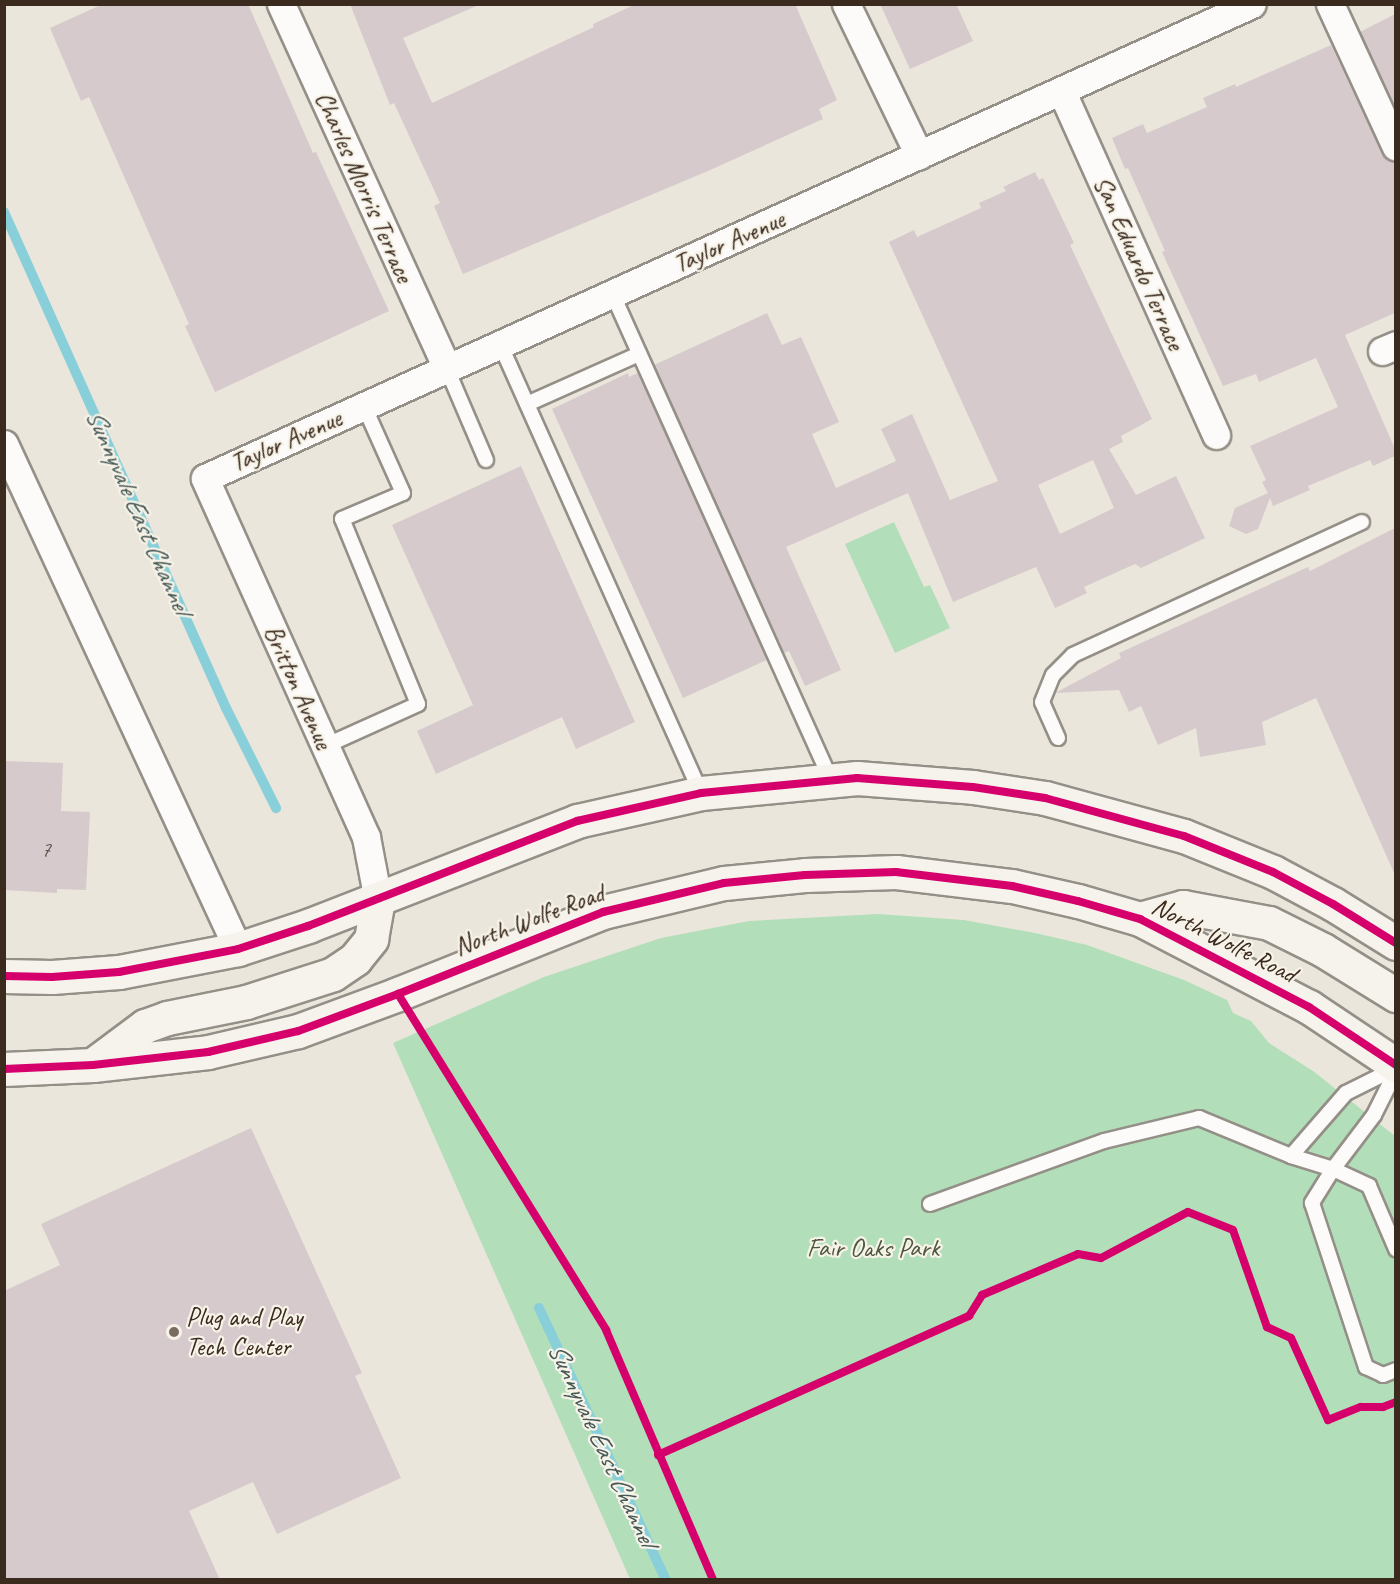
<!DOCTYPE html>
<html>
<head>
<meta charset="utf-8">
<style>
	body { margin:0 }
	#map { position:relative; width:1400px; height:1584px; overflow:hidden; background:#ebe6db; font-family:Caveat,sans-serif }
	div>[style] { position:absolute }
	.green>* { inset:0; background:#b2dfb9 }
	.stream>* { height:10px; margin:-5px; padding:0 5px; transform-origin:5px; border-radius:5px; background:#88cfda }
	.building>* { inset:0; background:#d6cacc }
	.roads { filter:drop-shadow(2px 0 #948f87) drop-shadow(-2px 0 #948f87) drop-shadow(0 2px #948f87) drop-shadow(0 -2px #948f87) }
	.lane>* { height:14px; margin:-7px; padding:0 7px; transform-origin:7px; border-radius:7px; background:#fcfbfa }
	.street>* { height:27px; margin:-13.5px; padding:0 13.5px; transform-origin:13.5px; border-radius:13.5px; background:#fcfbfa }
	.secondary>* { height:33px; margin:-16.5px; padding:0 16.5px; transform-origin:16.5px; border-radius:16.5px; background:#f6f2ec }
	.cycleway>* { height:8px; margin:-4px; padding:0 4px; transform-origin:4px; border-radius:4px; background:#d6006c }
	.dots>* { width:16px; height:16px; translate:-50% -50%; box-sizing:border-box; border:3px solid #f7f3e8; border-radius:50% }
	span { translate:-50% -50%; white-space:nowrap; text-align:center; line-height:1.15; -webkit-text-stroke:4.5px #f7f3e8; paint-order:stroke }
	.number-label { font-size:22px; color:#62524a }
	.number-label span { -webkit-text-stroke-width:0 }
	.street-label { font-size:26px; color:#3b2a1e }
	.park-label { font-size:26px; color:#4d563e }
	.poi-label { font-size:26px; color:#3b2a1e }
	.left { translate:0 -50%; text-align:left }
	.water-label { font-size:27px; color:#455856; font-style:italic }
	.frame { position:absolute; inset:0; border:6px solid #3b2a1e; pointer-events:none }
</style>
</head>
<body>
<div id="map">
	<div class="green">
		<div style="clip-path:polygon(894px 522px,924px 587px,930px 585px,950px 628px,895px 653px,845px 544px)"></div>
		<div style="clip-path:polygon(878px 914px,964px 920px,1035px 933px,1087px 945px,1184px 980px,1227px 1000px,1233px 1013px,1251px 1021px,1269px 1043px,1313px 1071px,1395px 1136px,1395px 1579px,630px 1579px,393px 1043px,544px 977px,661px 938px,749px 921px)"></div>
	</div>
	<div class="stream">
		<div style="left:4px;top:212px;width:543px;rotate:65.89deg"></div>
		<div style="left:226px;top:708px;width:112px;rotate:63.4deg"></div>
		<div style="left:539px;top:1308px;width:300px;rotate:65deg"></div>
	</div>
	<div class="building">
		<div style="clip-path:polygon(103px 4px,248px 4px,313px 153px,316px 152px,389px 311px,215px 392px,185px 326px,189px 324px,89px 97px,81px 101px,50px 28px)"></div>
		<div style="clip-path:polygon(350px 4px,481px 4px,403px 38px,432px 103px,594px 27px,593px 24px,636px 4px,795px 4px,837px 100px,819px 109px,823px 119px,708px 171px,463px 274px,434px 206px,440px 203px,394px 103px,390px 105px)"></div>
		<div style="clip-path:polygon(880px 4px,956px 4px,973px 41px,910px 69px)"></div>
		<div style="clip-path:polygon(1395px 14px,1395px 108px,1360px 32px)"></div>
		<div style="clip-path:polygon(1331px 45px,1382px 154px,1387px 160px,1395px 163px,1395px 313px,1345px 335px,1395px 449px,1395px 456px,1373px 466px,1370px 460px,1308px 486px,1310px 490px,1273px 506px,1270px 498px,1258px 529px,1246px 534px,1229px 526px,1235px 508px,1268px 493px,1262px 482px,1266px 480px,1250px 446px,1338px 407px,1316px 358px,1259px 382px,1256px 374px,1223px 386px,1162px 252px,1165px 251px,1128px 168px,1125px 169px,1112px 138px,1143px 124px,1147px 133px,1207px 107px,1203px 98px,1235px 84px,1236px 87px)"></div>
		<div style="clip-path:polygon(evenodd,1035px 172px,1039px 180px,1043px 178px,1074px 243px,1070px 245px,1152px 419px,1121px 436px,1123px 442px,1109px 449px,1136px 495px,1176px 476px,1205px 538px,1141px 568px,1135px 564px,1084px 587px,1087px 593px,1055px 608px,1036px 567px,953px 602px,908px 493px,786px 547px,841px 670px,805px 686px,789px 651px,784px 653px,654px 365px,767px 313px,782px 345px,801px 337px,839px 422px,812px 434px,836px 488px,896px 461px,881px 429px,912px 414px,950px 500px,998px 481px,889px 242px,914px 230px,917px 237px,981px 208px,979px 203px,1006px 191px,1003px 187px,1035px 172px,1093px 460px,1114px 508px,1060px 534px,1038px 485px,1093px 460px)"></div>
		<div style="clip-path:polygon(628px 373px,629px 377px,638px 373px,767px 660px,683px 698px,552px 409px)"></div>
		<div style="clip-path:polygon(521px 466px,635px 722px,576px 749px,562px 717px,436px 774px,417px 731px,473px 705px,392px 525px)"></div>
		<div style="clip-path:polygon(1395px 528px,1395px 875px,1316px 698px,1262px 722px,1266px 745px,1200px 757px,1196px 728px,1158px 745px,1141px 706px,1129px 712px,1119px 690px,1055px 693px,1121px 658px,1119px 653px,1308px 567px,1310px 571px)"></div>
		<div style="clip-path:polygon(4px 761px,63px 763px,61px 811px,90px 812px,86px 890px,57px 889px,57px 893px,4px 890px)"></div>
		<div style="clip-path:polygon(251px 1128px,362px 1373px,355px 1376px,401px 1478px,277px 1534px,253px 1482px,189px 1511px,220px 1580px,4px 1580px,4px 1291px,60px 1265px,41px 1224px)"></div>
	</div>
	<div class="roads">
		<div class="lane">
			<div style="left:613px;top:295px;width:532px;rotate:65.8deg"></div>
			<div style="left:501px;top:346px;width:490px;rotate:65.9deg"></div>
			<div style="left:447px;top:369px;width:99px;rotate:66.8deg"></div>
			<div style="left:527px;top:404px;width:123px;rotate:-24.1deg"></div>
			<div style="left:1058px;top:738px;width:39px;rotate:-114deg"></div>
			<div style="left:1042px;top:702px;width:29px;rotate:-68deg"></div>
			<div style="left:1053px;top:675px;width:28px;rotate:-45deg"></div>
			<div style="left:1073px;top:655px;width:318px;rotate:-24.7deg"></div>
			<div style="left:325px;top:746px;width:102px;rotate:-24.3deg"></div>
			<div style="left:418px;top:704px;width:200px;rotate:-112.3deg"></div>
			<div style="left:342px;top:519px;width:66px;rotate:-23.1deg"></div>
			<div style="left:403px;top:493px;width:95px;rotate:-114.1deg"></div>
			<div style="left:1396px;top:1071px;width:49px;rotate:116.6deg"></div>
			<div style="left:1374px;top:1115px;width:68px;rotate:127.2deg"></div>
			<div style="left:1333px;top:1169px;width:40px;rotate:122deg"></div>
			<div style="left:1312px;top:1203px;width:173px;rotate:71.8deg"></div>
			<div style="left:1366px;top:1367px;width:19px;rotate:25deg"></div>
			<div style="left:1383px;top:1375px;width:14px;rotate:-21deg"></div>
			<div style="left:1291px;top:1156px;width:84px;rotate:-48.9deg"></div>
			<div style="left:1346px;top:1093px;width:56px;rotate:-26.6deg"></div>
			<div style="left:930px;top:1204px;width:185px;rotate:-19.9deg"></div>
			<div style="left:1104px;top:1141px;width:98px;rotate:-13.6deg"></div>
			<div style="left:1199px;top:1118px;width:100px;rotate:22.4deg"></div>
			<div style="left:1291px;top:1156px;width:44px;rotate:17.2deg"></div>
			<div style="left:1333px;top:1169px;width:40px;rotate:25deg"></div>
			<div style="left:1369px;top:1186px;width:69px;rotate:66.8deg"></div>
		</div>
		<div class="street">
			<div style="left:281px;top:4px;width:401px;rotate:65.5deg"></div>
			<div style="left:846px;top:4px;width:168px;rotate:64.2deg"></div>
			<div style="left:1330px;top:4px;width:157px;rotate:65.2deg"></div>
			<div style="left:1062px;top:92px;width:376px;rotate:65.8deg"></div>
			<div style="left:1382px;top:351px;width:15px;rotate:-23deg"></div>
			<div style="left:4px;top:444px;width:557px;rotate:65.14deg"></div>
			<div style="left:378px;top:900px;width:64px;rotate:-100.8deg"></div>
			<div style="left:366px;top:837px;width:393px;rotate:-114.2deg"></div>
			<div style="left:205px;top:478px;width:1149px;rotate:-24.36deg"></div>
		</div>
		<div class="secondary">
			<div style="left:1140px;top:919px;width:45px;rotate:-15.6deg"></div>
			<div style="left:1183px;top:907px;width:87px;rotate:10.5deg"></div>
			<div style="left:1269px;top:923px;width:60px;rotate:26.6deg"></div>
			<div style="left:1323px;top:950px;width:86px;rotate:31.7deg"></div>
			<div style="left:4px;top:976px;width:48px;rotate:1.2deg"></div>
			<div style="left:52px;top:977px;width:67px;rotate:-4.3deg"></div>
			<div style="left:119px;top:972px;width:121px;rotate:-10.9deg"></div>
			<div style="left:238px;top:949px;width:74px;rotate:-18.2deg"></div>
			<div style="left:308px;top:926px;width:289px;rotate:-21.3deg"></div>
			<div style="left:577px;top:821px;width:127px;rotate:-12.7deg"></div>
			<div style="left:701px;top:793px;width:157px;rotate:-5.5deg"></div>
			<div style="left:857px;top:778px;width:116px;rotate:4.4deg"></div>
			<div style="left:973px;top:787px;width:73px;rotate:8.7deg"></div>
			<div style="left:1045px;top:798px;width:144px;rotate:15.3deg"></div>
			<div style="left:1184px;top:836px;width:96px;rotate:22deg"></div>
			<div style="left:1273px;top:872px;width:68px;rotate:28.1deg"></div>
			<div style="left:1333px;top:904px;width:74px;rotate:31.8deg"></div>
			<div style="left:94px;top:1064px;width:64px;rotate:-36.7deg"></div>
			<div style="left:145px;top:1026px;width:23px;rotate:-20deg"></div>
			<div style="left:167px;top:1018px;width:81px;rotate:-11.4deg"></div>
			<div style="left:246px;top:1002px;width:91px;rotate:-17.8deg"></div>
			<div style="left:333px;top:974px;width:27px;rotate:-34deg"></div>
			<div style="left:355px;top:959px;width:26px;rotate:-51deg"></div>
			<div style="left:371px;top:939px;width:40px;rotate:-80deg"></div>
			<div style="left:4px;top:1069px;width:89px;rotate:-2.6deg"></div>
			<div style="left:93px;top:1065px;width:116px;rotate:-6.4deg"></div>
			<div style="left:208px;top:1052px;width:92px;rotate:-13.1deg"></div>
			<div style="left:298px;top:1031px;width:107px;rotate:-20.3deg"></div>
			<div style="left:398px;top:994px;width:221px;rotate:-21.8deg"></div>
			<div style="left:603px;top:912px;width:124px;rotate:-13.5deg"></div>
			<div style="left:724px;top:883px;width:81px;rotate:-5.6deg"></div>
			<div style="left:805px;top:875px;width:91px;rotate:-1.9deg"></div>
			<div style="left:896px;top:872px;width:117px;rotate:6.9deg"></div>
			<div style="left:1012px;top:886px;width:68px;rotate:12.8deg"></div>
			<div style="left:1078px;top:901px;width:65px;rotate:16.2deg"></div>
			<div style="left:1140px;top:919px;width:191px;rotate:27.5deg"></div>
			<div style="left:1309px;top:1007px;width:105px;rotate:33.7deg"></div>
		</div>
	</div>
	<div class="cycleway">
		<div style="left:4px;top:976px;width:48px;rotate:1.2deg"></div>
		<div style="left:52px;top:977px;width:67px;rotate:-4.3deg"></div>
		<div style="left:119px;top:972px;width:121px;rotate:-10.9deg"></div>
		<div style="left:238px;top:949px;width:74px;rotate:-18.2deg"></div>
		<div style="left:308px;top:926px;width:289px;rotate:-21.3deg"></div>
		<div style="left:577px;top:821px;width:127px;rotate:-12.7deg"></div>
		<div style="left:701px;top:793px;width:157px;rotate:-5.5deg"></div>
		<div style="left:857px;top:778px;width:116px;rotate:4.4deg"></div>
		<div style="left:973px;top:787px;width:73px;rotate:8.7deg"></div>
		<div style="left:1045px;top:798px;width:144px;rotate:15.3deg"></div>
		<div style="left:1184px;top:836px;width:96px;rotate:22deg"></div>
		<div style="left:1273px;top:872px;width:68px;rotate:28.1deg"></div>
		<div style="left:1333px;top:904px;width:74px;rotate:31.8deg"></div>
		<div style="left:398px;top:994px;width:395px;rotate:58.2deg"></div>
		<div style="left:606px;top:1330px;width:272px;rotate:66.8deg"></div>
		<div style="left:4px;top:1069px;width:89px;rotate:-2.6deg"></div>
		<div style="left:93px;top:1065px;width:116px;rotate:-6.4deg"></div>
		<div style="left:208px;top:1052px;width:92px;rotate:-13.1deg"></div>
		<div style="left:298px;top:1031px;width:107px;rotate:-20.3deg"></div>
		<div style="left:398px;top:994px;width:221px;rotate:-21.8deg"></div>
		<div style="left:603px;top:912px;width:124px;rotate:-13.5deg"></div>
		<div style="left:724px;top:883px;width:81px;rotate:-5.6deg"></div>
		<div style="left:805px;top:875px;width:91px;rotate:-1.9deg"></div>
		<div style="left:896px;top:872px;width:117px;rotate:6.9deg"></div>
		<div style="left:1012px;top:886px;width:68px;rotate:12.8deg"></div>
		<div style="left:1078px;top:901px;width:65px;rotate:16.2deg"></div>
		<div style="left:1140px;top:919px;width:191px;rotate:27.5deg"></div>
		<div style="left:1309px;top:1007px;width:105px;rotate:33.7deg"></div>
		<div style="left:658px;top:1455px;width:341px;rotate:-24.1deg"></div>
		<div style="left:969px;top:1316px;width:25px;rotate:-58deg"></div>
		<div style="left:982px;top:1295px;width:104px;rotate:-23.1deg"></div>
		<div style="left:1078px;top:1254px;width:23px;rotate:10deg"></div>
		<div style="left:1101px;top:1258px;width:98px;rotate:-27.9deg"></div>
		<div style="left:1188px;top:1212px;width:48px;rotate:21.8deg"></div>
		<div style="left:1233px;top:1230px;width:103px;rotate:70.7deg"></div>
		<div style="left:1267px;top:1327px;width:26px;rotate:25deg"></div>
		<div style="left:1291px;top:1338px;width:90px;rotate:65.7deg"></div>
		<div style="left:1328px;top:1420px;width:35px;rotate:-22deg"></div>
		<div style="left:1361px;top:1407px;width:22px"></div>
		<div style="left:1383px;top:1407px;width:14px;rotate:-21deg"></div>
	</div>
	<div class="dots">
		<div style="left:174px;top:1332px;background:#796c60"></div>
	</div>
	<div class="number-label">
		<span style="left:46px;top:850px">7</span>
	</div>
	<div class="street-label">
		<span style="left:364px;top:187px;rotate:66deg">Charles Morris Terrace</span>
		<span style="left:729px;top:242px;rotate:-24deg">Taylor Avenue</span>
		<span style="left:1139px;top:263px;rotate:66deg">San Eduardo Terrace</span>
		<span style="left:286px;top:441px;rotate:-24deg">Taylor Avenue</span>
		<span style="left:298px;top:687px;rotate:66deg">Britton Avenue</span>
		<span style="left:529px;top:920px;rotate:-21deg">North Wolfe Road</span>
		<span style="left:1224px;top:940px;rotate:27deg">North Wolfe Road</span>
	</div>
	<div class="park-label">
		<span style="left:873px;top:1248px">Fair Oaks Park</span>
	</div>
	<div class="poi-label">
		<span class="left" style="left:186px;top:1332px">Plug and Play<br>Tech Center</span>
	</div>
	<div class="water-label">
		<span style="left:138px;top:511px;rotate:66deg">Sunnyvale East Channel</span>
		<span style="left:602px;top:1444px;rotate:65deg">Sunnyvale East Channel</span>
	</div>
	<div class="frame"></div>
</div>
</body>
</html>
